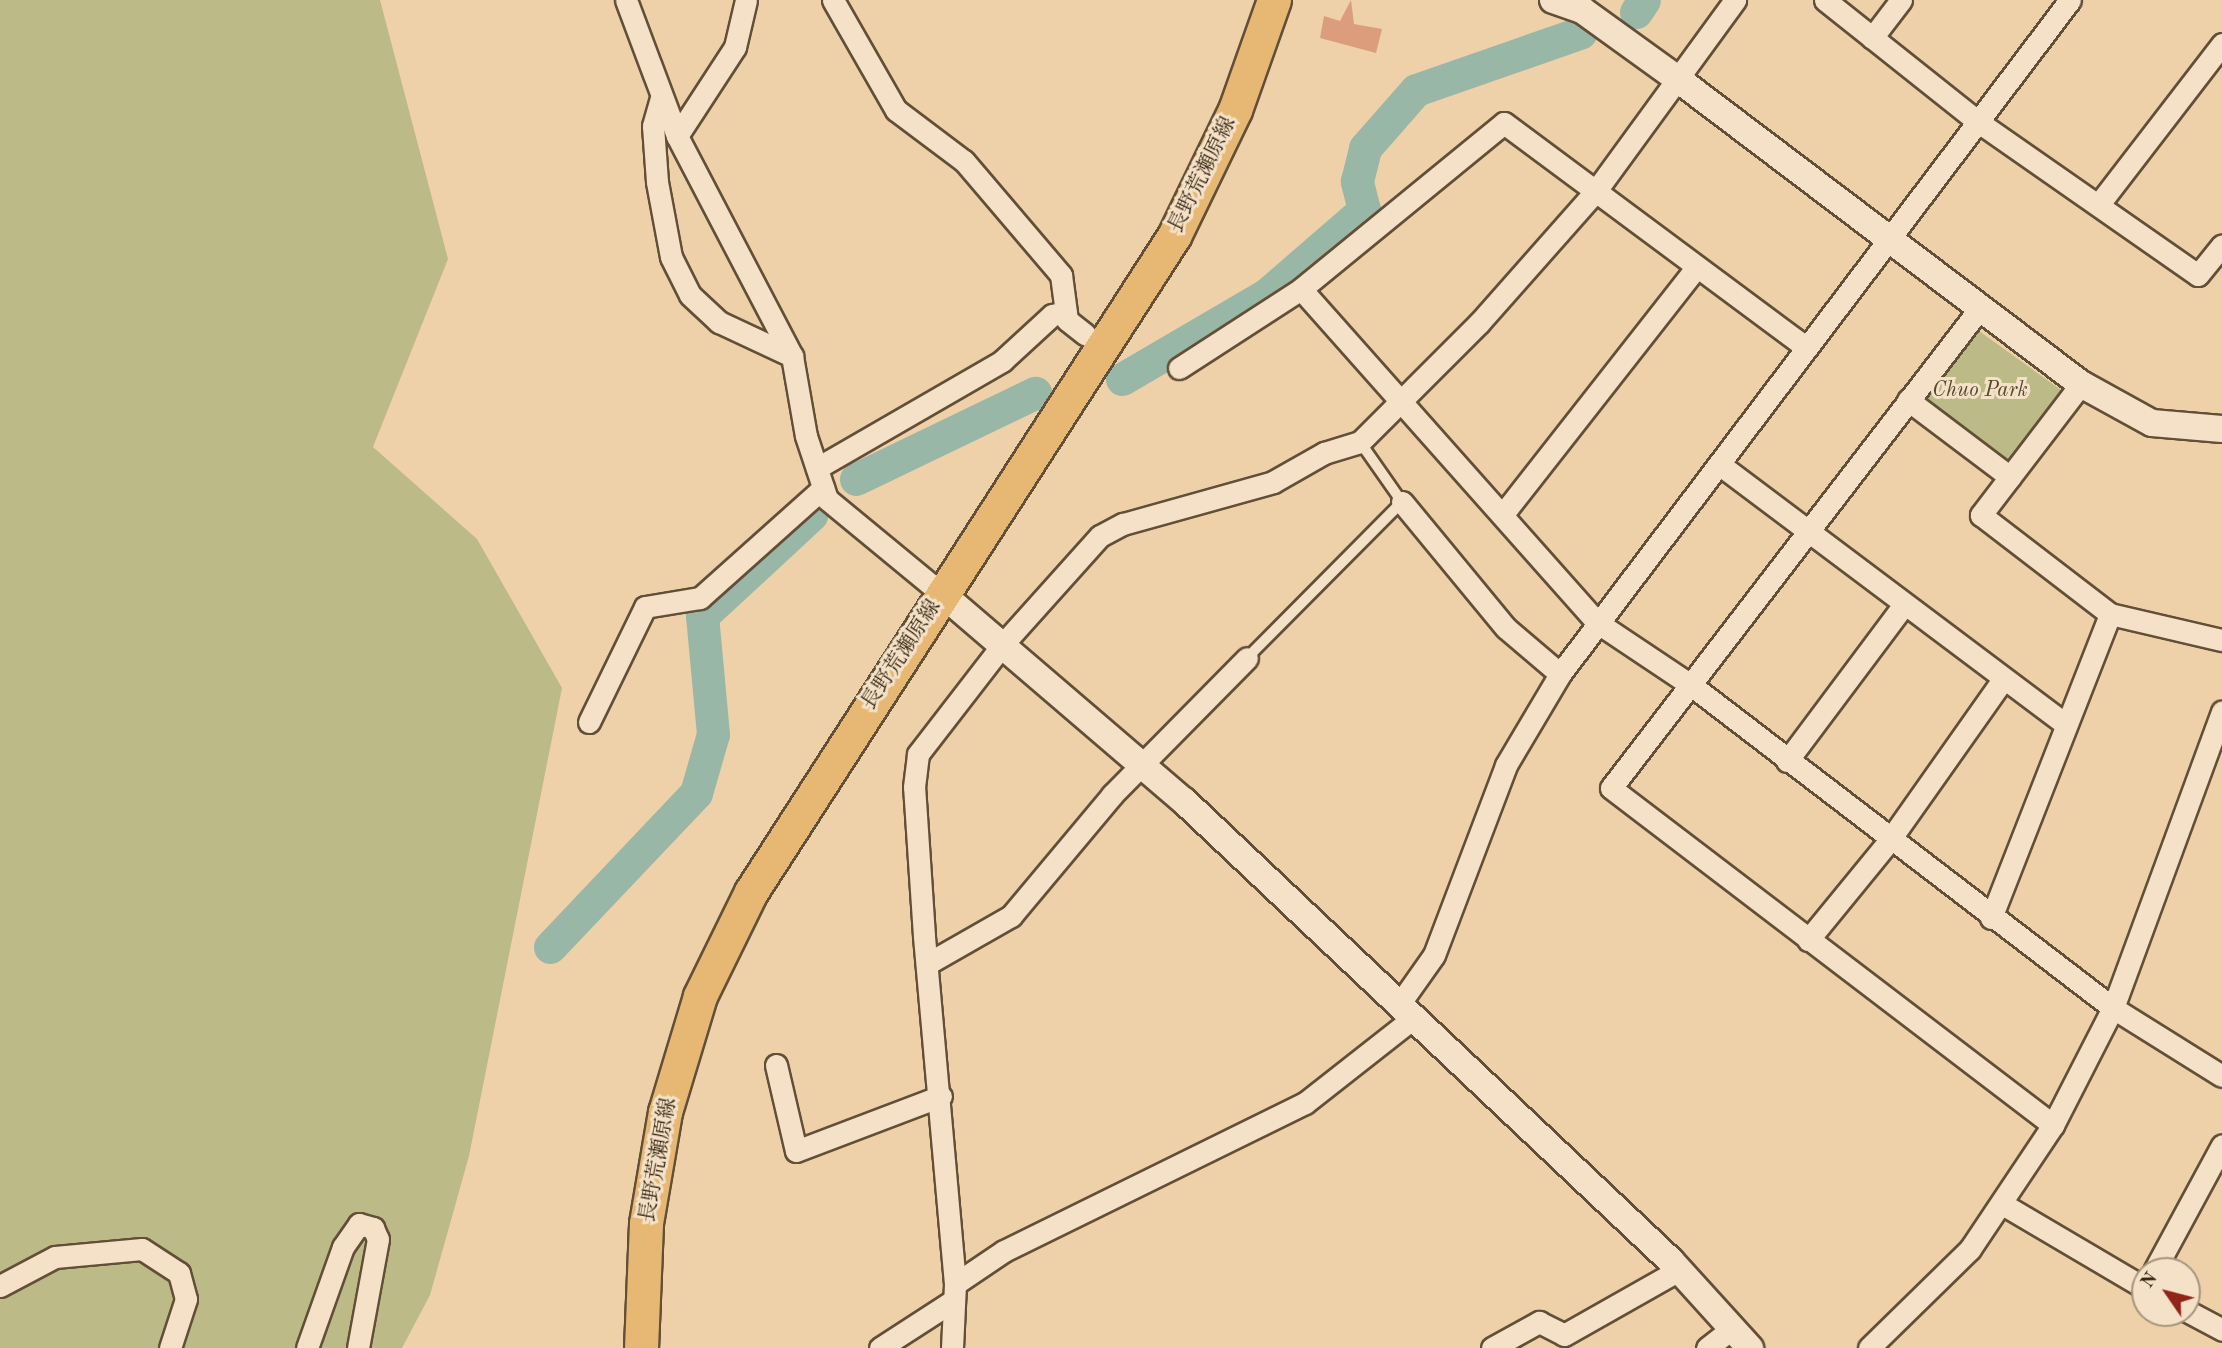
<!DOCTYPE html>
<html>
<head>
<meta charset="utf-8">
<style>
	body { margin:0 }
	#map { position:relative; width:2222px; height:1348px; overflow:hidden; background:#eed1a9; font-family:"Old Standard TT","Noto Serif JP",serif }
	div>[style] { position:absolute }
	.green>* { inset:0; background:#bcba86 }
	.river>* { height:33px; margin:-16.5px; padding:0 16.5px; transform-origin:16.5px; border-radius:16.5px; background:#99b7a6 }
	.building>* { inset:0; background:#db9d7b }
	.roads { filter:drop-shadow(2px 0 #624f37) drop-shadow(-2px 0 #624f37) drop-shadow(0 2px #624f37) drop-shadow(0 -2px #624f37) }
	.service>* { height:10px; margin:-5px; padding:0 5px; transform-origin:5px; border-radius:5px; background:#f4e1c7 }
	.minor>* { height:21px; margin:-10.5px; padding:0 10.5px; transform-origin:10.5px; border-radius:10.5px; background:#f4e1c7 }
	.tertiary>* { height:26px; margin:-13px; padding:0 13px; transform-origin:13px; border-radius:13px; background:#f4e1c7 }
	.primary>* { height:33px; margin:-16.5px; padding:0 16.5px; transform-origin:16.5px; border-radius:16.5px; background:#e7b874 }
	span { translate:-50% -50%; white-space:nowrap; text-align:center; line-height:1.15; -webkit-text-stroke:6px #f4e1c7; paint-order:stroke }
	.street-label { font-size:21px; color:#342411 }
	.park-label { font-size:21px; color:#564a2e; font-style:italic }
	.north { position:absolute; left:2131px; top:1257px; width:70px; height:70px; box-sizing:border-box; background:#f4e1c7; border:2px solid #a7957e; border-radius:50%; rotate:305deg; font-size:19px; font-weight:700; line-height:28px; text-align:center; color:#342411 }
	.north::after { content:''; display:block; margin:auto; width:24px; height:32px; background:#8f2418; clip-path:polygon(50% 0,100% 100%,50% 72%,0 100%) }
</style>
</head>
<body>
<div id="map">
	<div class="green">
		<div style="clip-path:polygon(0 0,380px 0,448px 259px,373px 447px,477px 539px,562px 688px,469px 1156px,430px 1295px,402px 1348px,0 1348px)"></div>
		<div style="clip-path:polygon(1965px 321px,2061px 390px,2004px 467px,1915px 401px)"></div>
	</div>
	<div class="river">
		<div style="left:1636px;top:12px;width:14px;rotate:-56deg"></div>
		<div style="left:1122px;top:379px;width:167px;rotate:-30.3deg"></div>
		<div style="left:1266px;top:295px;width:130px;rotate:-40.9deg"></div>
		<div style="left:1364px;top:210px;width:30px;rotate:-104deg"></div>
		<div style="left:1357px;top:181px;width:34px;rotate:-76deg"></div>
		<div style="left:1365px;top:148px;width:77px;rotate:-48.7deg"></div>
		<div style="left:1416px;top:90px;width:174px;rotate:-19.2deg"></div>
		<div style="left:856px;top:479px;width:199px;rotate:-25.7deg"></div>
		<div style="left:550px;top:947px;width:212px;rotate:-46.5deg"></div>
		<div style="left:696px;top:793px;width:61px;rotate:-73.9deg"></div>
		<div style="left:713px;top:734px;width:119px;rotate:-95.3deg"></div>
		<div style="left:702px;top:616px;width:149px;rotate:-42.8deg"></div>
	</div>
	<div class="building">
		<div style="clip-path:polygon(1351px 0,1354px 24px,1382px 29px,1376px 53px,1320px 38px,1324px 16px,1340px 21px)"></div>
	</div>
	<div class="roads">
		<div class="service">
			<div style="left:1247px;top:658px;width:220px;rotate:-45.2deg"></div>
			<div style="left:1402px;top:502px;width:73px;rotate:-125deg"></div>
		</div>
		<div class="minor">
			<div style="left:626px;top:0;width:145px;rotate:69.4deg"></div>
			<div style="left:677px;top:136px;width:248px;rotate:62.4deg"></div>
			<div style="left:792px;top:356px;width:81px;rotate:80.1deg"></div>
			<div style="left:806px;top:436px;width:66px;rotate:71.6deg"></div>
			<div style="left:827px;top:499px;width:148px;rotate:39.5deg"></div>
			<div style="left:833px;top:0;width:127px;rotate:60.2deg"></div>
			<div style="left:896px;top:110px;width:85px;rotate:36.9deg"></div>
			<div style="left:964px;top:161px;width:150px;rotate:49.6deg"></div>
			<div style="left:1061px;top:275px;width:45px;rotate:82.4deg"></div>
			<div style="left:1067px;top:320px;width:23px;rotate:38deg"></div>
			<div style="left:1825px;top:0;width:194px;rotate:38.5deg"></div>
			<div style="left:1977px;top:121px;width:269px;rotate:34.9deg"></div>
			<div style="left:2198px;top:275px;width:38px;rotate:-51deg"></div>
			<div style="left:1872px;top:38px;width:48px;rotate:-52.7deg"></div>
			<div style="left:661px;top:98px;width:29px;rotate:106deg"></div>
			<div style="left:653px;top:126px;width:56px;rotate:85.9deg"></div>
			<div style="left:657px;top:182px;width:76px;rotate:79.4deg"></div>
			<div style="left:671px;top:257px;width:42px;rotate:63.4deg"></div>
			<div style="left:690px;top:295px;width:40px;rotate:43deg"></div>
			<div style="left:719px;top:322px;width:81px;rotate:25deg"></div>
			<div style="left:677px;top:136px;width:106px;rotate:-56.9deg"></div>
			<div style="left:735px;top:47px;width:48px;rotate:-76.8deg"></div>
			<div style="left:2099px;top:204px;width:202px;rotate:-52.4deg"></div>
			<div style="left:1301px;top:289px;width:447px;rotate:48.4deg"></div>
			<div style="left:1598px;top:623px;width:112px;rotate:33.7deg"></div>
			<div style="left:1691px;top:685px;width:531px;rotate:37.43deg"></div>
			<div style="left:2113px;top:1008px;width:128px;rotate:32deg"></div>
			<div style="left:1980px;top:308px;width:605px;rotate:127.55deg"></div>
			<div style="left:1611px;top:788px;width:556px;rotate:37.32deg"></div>
			<div style="left:1179px;top:368px;width:145px;rotate:-32.9deg"></div>
			<div style="left:1301px;top:289px;width:262px;rotate:-39.3deg"></div>
			<div style="left:1504px;top:123px;width:377px;rotate:36.6deg"></div>
			<div style="left:2081px;top:384px;width:165px;rotate:127.4deg"></div>
			<div style="left:1981px;top:515px;width:163px;rotate:37.5deg"></div>
			<div style="left:1908px;top:400px;width:128px;rotate:37deg"></div>
			<div style="left:1719px;top:464px;width:434px;rotate:36.9deg"></div>
			<div style="left:817px;top:468px;width:214px;rotate:-30deg"></div>
			<div style="left:1002px;top:361px;width:68px;rotate:-42.6deg"></div>
			<div style="left:1052px;top:315px;width:14px;rotate:-12deg"></div>
			<div style="left:1402px;top:502px;width:163px;rotate:50.5deg"></div>
			<div style="left:1506px;top:628px;width:71px;rotate:40.4deg"></div>
			<div style="left:1503px;top:514px;width:314px;rotate:-51.9deg"></div>
			<div style="left:589px;top:722px;width:128px;rotate:-64deg"></div>
			<div style="left:645px;top:607px;width:56px;rotate:-9.3deg"></div>
			<div style="left:700px;top:598px;width:165px;rotate:-41.8deg"></div>
			<div style="left:1787px;top:761px;width:194px;rotate:-53.2deg"></div>
			<div style="left:1991px;top:918px;width:326px;rotate:-68.6deg"></div>
			<div style="left:2110px;top:614px;width:115px;rotate:13.1deg"></div>
			<div style="left:1808px;top:940px;width:128px;rotate:-50.7deg"></div>
			<div style="left:1889px;top:841px;width:196px;rotate:-54.8deg"></div>
			<div style="left:927px;top:964px;width:97px;rotate:-29.7deg"></div>
			<div style="left:1011px;top:916px;width:158px;rotate:-50.1deg"></div>
			<div style="left:1112px;top:795px;width:192px;rotate:-45.4deg"></div>
			<div style="left:1398px;top:1006px;width:62px;rotate:-54.8deg"></div>
			<div style="left:1434px;top:955px;width:203px;rotate:-69.2deg"></div>
			<div style="left:1506px;top:765px;width:106px;rotate:-59.3deg"></div>
			<div style="left:1560px;top:674px;width:845px;rotate:-52.89deg"></div>
			<div style="left:776px;top:1065px;width:88px;rotate:76.9deg"></div>
			<div style="left:796px;top:1151px;width:155px;rotate:-20.8deg"></div>
			<div style="left:2004px;top:1205px;width:164px;rotate:30.5deg"></div>
			<div style="left:2154px;top:1271px;width:143px;rotate:-61.6deg"></div>
			<div style="left:955px;top:1284px;width:59px;rotate:-34deg"></div>
			<div style="left:1004px;top:1251px;width:335px;rotate:-26.2deg"></div>
			<div style="left:1305px;top:1103px;width:136px;rotate:-38.1deg"></div>
			<div style="left:0;top:1286px;width:62px;rotate:-27.8deg"></div>
			<div style="left:55px;top:1257px;width:87px;rotate:-5.3deg"></div>
			<div style="left:142px;top:1249px;width:44px;rotate:33deg"></div>
			<div style="left:179px;top:1273px;width:27px;rotate:75deg"></div>
			<div style="left:186px;top:1299px;width:52px;rotate:108.1deg"></div>
			<div style="left:2187px;top:1311px;width:40px;rotate:28deg"></div>
			<div style="left:307px;top:1348px;width:107px;rotate:-70.4deg"></div>
			<div style="left:343px;top:1247px;width:28px;rotate:-55deg"></div>
			<div style="left:359px;top:1224px;width:15px;rotate:16deg"></div>
			<div style="left:373px;top:1228px;width:12px;rotate:66deg"></div>
			<div style="left:378px;top:1239px;width:111px;rotate:100.4deg"></div>
			<div style="left:880px;top:1348px;width:85px;rotate:-32.9deg"></div>
			<div style="left:952px;top:1348px;width:64px;rotate:-87.3deg"></div>
			<div style="left:955px;top:1284px;width:349px;rotate:-95.1deg"></div>
			<div style="left:924px;top:936px;width:149px;rotate:-93.8deg"></div>
			<div style="left:914px;top:787px;width:33px;rotate:-83deg"></div>
			<div style="left:918px;top:754px;width:139px;rotate:-52.3deg"></div>
			<div style="left:1003px;top:644px;width:145px;rotate:-48.1deg"></div>
			<div style="left:1100px;top:536px;width:26px;rotate:-28deg"></div>
			<div style="left:1123px;top:524px;width:156px;rotate:-15.6deg"></div>
			<div style="left:1273px;top:482px;width:59px;rotate:-29.6deg"></div>
			<div style="left:1324px;top:453px;width:38px;rotate:-17deg"></div>
			<div style="left:1360px;top:442px;width:168px;rotate:-45deg"></div>
			<div style="left:1479px;top:323px;width:175px;rotate:-48.5deg"></div>
			<div style="left:1595px;top:192px;width:238px;rotate:-53.9deg"></div>
			<div style="left:1492px;top:1348px;width:54px;rotate:-29deg"></div>
			<div style="left:1539px;top:1322px;width:28px;rotate:27deg"></div>
			<div style="left:1564px;top:1335px;width:132px;rotate:-29.5deg"></div>
			<div style="left:1707px;top:1348px;width:33px;rotate:-38deg"></div>
			<div style="left:1869px;top:1348px;width:141px;rotate:-44.4deg"></div>
			<div style="left:1970px;top:1249px;width:149px;rotate:-56.2deg"></div>
			<div style="left:2053px;top:1125px;width:131px;rotate:-62.9deg"></div>
			<div style="left:2113px;top:1008px;width:316px;rotate:-69.8deg"></div>
		</div>
		<div class="tertiary">
			<div style="left:1553px;top:0;width:31px;rotate:19deg"></div>
			<div style="left:1582px;top:10px;width:120px;rotate:35.8deg"></div>
			<div style="left:1679px;top:80px;width:504px;rotate:37.1deg"></div>
			<div style="left:2081px;top:384px;width:81px;rotate:28.8deg"></div>
			<div style="left:2152px;top:423px;width:70px;rotate:4.9deg"></div>
			<div style="left:941px;top:593px;width:320px;rotate:40.6deg"></div>
			<div style="left:1184px;top:801px;width:670px;rotate:43.37deg"></div>
			<div style="left:1671px;top:1261px;width:118px;rotate:47.8deg"></div>
		</div>
		<div class="primary">
			<div style="left:641px;top:1348px;width:125px;rotate:-87.7deg"></div>
			<div style="left:646px;top:1223px;width:113px;rotate:-80.3deg"></div>
			<div style="left:665px;top:1112px;width:121px;rotate:-73.2deg"></div>
			<div style="left:700px;top:996px;width:116px;rotate:-63.9deg"></div>
			<div style="left:751px;top:892px;width:781px;rotate:-57.19deg"></div>
			<div style="left:1174px;top:236px;width:140px;rotate:-64.2deg"></div>
			<div style="left:1235px;top:110px;width:117px;rotate:-70.5deg"></div>
		</div>
	</div>
	<div class="street-label">
		<span style="left:1203px;top:175px;rotate:-64deg">長野荒瀬原線</span>
		<span style="left:902px;top:655px;rotate:-57deg">長野荒瀬原線</span>
		<span style="left:659px;top:1160px;rotate:-80deg">長野荒瀬原線</span>
	</div>
	<div class="park-label">
		<span style="left:1980px;top:391px">Chuo Park</span>
	</div>
	<div class="north">N</div>
</div>
</body>
</html>
